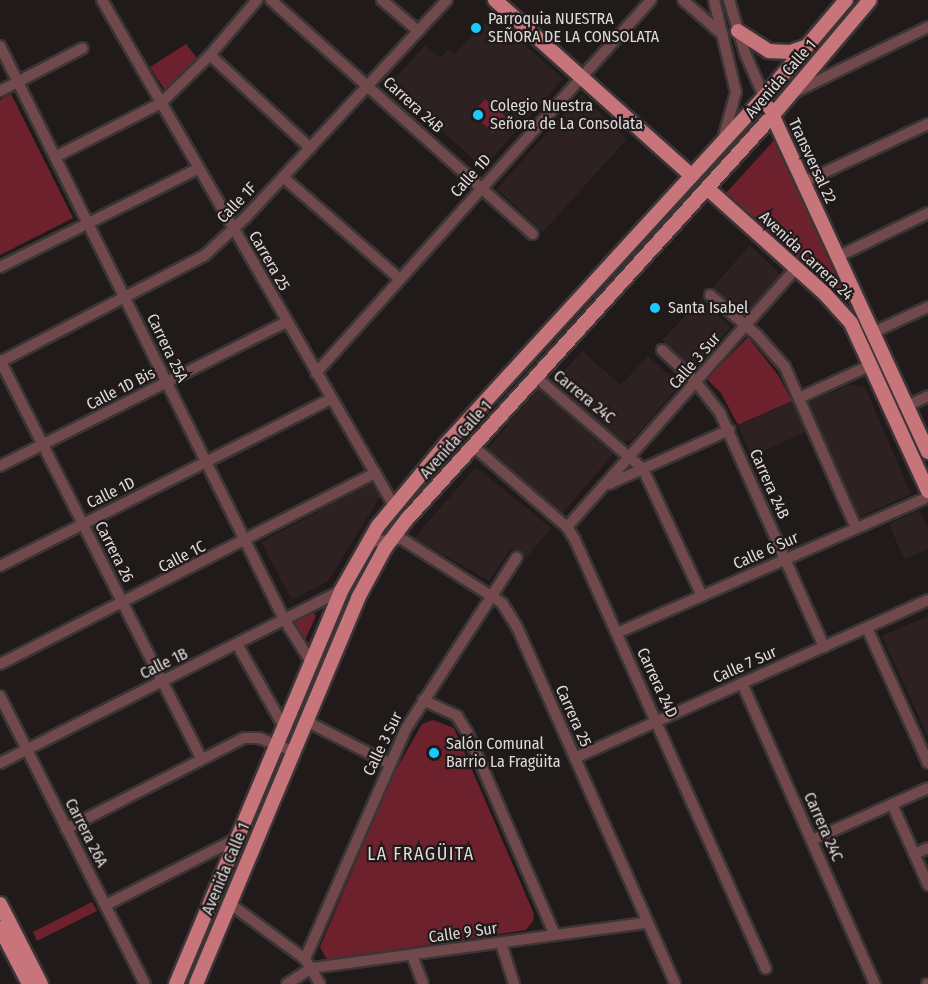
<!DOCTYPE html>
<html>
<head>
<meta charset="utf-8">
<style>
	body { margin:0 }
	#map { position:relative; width:928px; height:984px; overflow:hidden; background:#201a1a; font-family:"Fira Sans Condensed",sans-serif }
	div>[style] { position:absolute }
	.built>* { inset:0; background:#2e2122 }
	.green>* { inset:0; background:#6d212d }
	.roads { filter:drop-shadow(2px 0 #3b3535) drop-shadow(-2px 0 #3b3535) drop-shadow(0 2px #3b3535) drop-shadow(0 -2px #3b3535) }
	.minor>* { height:10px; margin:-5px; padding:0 5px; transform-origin:5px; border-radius:5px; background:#71494c }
	.major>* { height:14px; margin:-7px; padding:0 7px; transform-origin:7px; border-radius:7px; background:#c7757b }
	.dots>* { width:16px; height:16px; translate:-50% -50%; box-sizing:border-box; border:3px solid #201a1a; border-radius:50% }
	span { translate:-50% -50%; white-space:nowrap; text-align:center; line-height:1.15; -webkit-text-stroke:4.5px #201a1a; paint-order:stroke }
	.poi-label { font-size:16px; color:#dfdbdb }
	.left { translate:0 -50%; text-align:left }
	.street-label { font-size:16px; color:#dfdbdb }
	.neighbourhood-label { font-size:18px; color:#dfdbdb; letter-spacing:1.5px }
</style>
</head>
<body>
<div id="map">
	<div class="built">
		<div style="clip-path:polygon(484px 22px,509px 45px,516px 37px,563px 79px,483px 168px,398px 90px,395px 79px,425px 45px,440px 58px,448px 49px,455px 54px)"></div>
		<div style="clip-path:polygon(581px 94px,627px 139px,543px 232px,497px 189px)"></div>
		<div style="clip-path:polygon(750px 245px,781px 275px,744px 315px,712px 288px)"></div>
		<div style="clip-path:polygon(701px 299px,731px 327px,693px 370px,662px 340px)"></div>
		<div style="clip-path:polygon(582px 351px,621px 385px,648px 356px,680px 385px,631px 441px,624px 442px,555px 382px)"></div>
		<div style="clip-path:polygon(852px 384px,865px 387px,911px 494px,857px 518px,806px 403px)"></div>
		<div style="clip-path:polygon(538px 389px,613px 454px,562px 514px,487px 449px)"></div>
		<div style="clip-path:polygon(792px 401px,806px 432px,752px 456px,738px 426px)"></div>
		<div style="clip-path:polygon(476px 467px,551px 528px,526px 558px,511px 548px,489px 581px,414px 538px)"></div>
		<div style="clip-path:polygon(373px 482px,380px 497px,328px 581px,292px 600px,261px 542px)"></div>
		<div style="clip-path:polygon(920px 510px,928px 529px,928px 549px,904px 559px,889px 524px)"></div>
		<div style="clip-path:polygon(928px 616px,928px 737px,882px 636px)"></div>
	</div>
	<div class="green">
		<div style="clip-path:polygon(186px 44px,197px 58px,166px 92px,150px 67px)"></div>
		<div style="clip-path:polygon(11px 94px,73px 218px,0 255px,0 100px)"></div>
		<div style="clip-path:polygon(485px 99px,507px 118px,493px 133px,472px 114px)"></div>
		<div style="clip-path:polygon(776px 138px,853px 304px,851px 305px,726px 193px)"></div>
		<div style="clip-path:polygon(748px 337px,778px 375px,792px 401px,738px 425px,721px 393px,707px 379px)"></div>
		<div style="clip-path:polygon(313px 612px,316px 616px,304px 642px,294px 623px)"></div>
		<div style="clip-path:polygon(433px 720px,454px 728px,534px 914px,533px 921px,526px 930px,327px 960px,320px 947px,392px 777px,422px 724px)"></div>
		<div style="clip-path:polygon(92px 902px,97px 911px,37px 941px,33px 932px)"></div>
	</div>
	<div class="roads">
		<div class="minor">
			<div style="left:102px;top:0;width:584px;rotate:60.01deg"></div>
			<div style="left:271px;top:0;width:351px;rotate:41.8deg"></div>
			<div style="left:382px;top:0;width:48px;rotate:40.7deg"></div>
			<div style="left:683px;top:0;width:53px;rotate:41.2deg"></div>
			<div style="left:714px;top:0;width:95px;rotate:76.6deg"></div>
			<div style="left:736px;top:92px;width:49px;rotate:105.5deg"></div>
			<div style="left:729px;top:0;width:55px;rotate:73.2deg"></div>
			<div style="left:745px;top:53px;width:48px;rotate:66.6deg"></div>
			<div style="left:0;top:46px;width:640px;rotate:63.64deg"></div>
			<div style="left:284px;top:619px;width:51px;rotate:57.9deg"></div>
			<div style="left:210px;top:55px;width:137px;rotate:42.9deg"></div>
			<div style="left:0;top:91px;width:93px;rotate:-27.4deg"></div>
			<div style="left:791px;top:94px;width:153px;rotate:-26.1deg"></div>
			<div style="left:55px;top:157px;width:119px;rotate:-27deg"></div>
			<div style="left:161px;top:103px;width:69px;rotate:-44.4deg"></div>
			<div style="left:210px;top:55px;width:72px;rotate:-49.5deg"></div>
			<div style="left:283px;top:177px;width:155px;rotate:41.1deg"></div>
			<div style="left:804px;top:182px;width:137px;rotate:-25.1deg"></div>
			<div style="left:839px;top:256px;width:99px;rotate:-25.8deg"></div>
			<div style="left:0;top:267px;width:222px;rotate:-26.4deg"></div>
			<div style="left:710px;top:295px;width:63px;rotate:40.5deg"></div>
			<div style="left:758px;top:336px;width:41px;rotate:48.9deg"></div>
			<div style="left:785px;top:367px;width:176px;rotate:66.2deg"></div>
			<div style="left:874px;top:332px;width:60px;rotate:-24.8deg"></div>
			<div style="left:662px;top:350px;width:47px;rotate:43.3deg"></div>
			<div style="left:696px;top:382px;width:39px;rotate:52deg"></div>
			<div style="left:720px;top:413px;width:256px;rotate:66deg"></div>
			<div style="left:0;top:360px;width:446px;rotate:63.2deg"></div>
			<div style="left:0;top:362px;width:230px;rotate:-27.5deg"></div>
			<div style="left:204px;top:256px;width:56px;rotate:-42.8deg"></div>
			<div style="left:245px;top:218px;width:297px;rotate:-47.2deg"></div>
			<div style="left:316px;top:373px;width:501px;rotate:-48.07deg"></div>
			<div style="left:535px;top:376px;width:143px;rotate:40.7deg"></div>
			<div style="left:643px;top:469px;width:140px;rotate:65.1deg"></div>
			<div style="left:799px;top:398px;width:79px;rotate:-24.6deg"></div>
			<div style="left:907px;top:406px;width:23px;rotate:-25deg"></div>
			<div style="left:473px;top:446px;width:124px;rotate:40.8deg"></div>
			<div style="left:567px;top:527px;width:15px;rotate:58deg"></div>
			<div style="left:575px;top:540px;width:469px;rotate:66deg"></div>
			<div style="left:0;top:466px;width:320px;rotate:-26.7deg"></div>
			<div style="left:609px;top:484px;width:132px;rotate:-24.2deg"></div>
			<div style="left:567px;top:527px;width:346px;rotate:-48.5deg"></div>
			<div style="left:368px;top:542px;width:34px;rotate:-5deg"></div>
			<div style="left:402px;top:539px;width:119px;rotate:32.6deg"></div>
			<div style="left:502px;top:603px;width:28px;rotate:58deg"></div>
			<div style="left:517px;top:627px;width:390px;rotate:66.1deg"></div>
			<div style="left:0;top:566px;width:371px;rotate:-26.8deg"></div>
			<div style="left:867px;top:628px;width:148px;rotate:65.7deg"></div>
			<div style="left:617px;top:633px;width:339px;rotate:-23.6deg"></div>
			<div style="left:237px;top:644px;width:95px;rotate:60.5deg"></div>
			<div style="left:0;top:664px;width:421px;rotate:-27deg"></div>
			<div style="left:742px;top:683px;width:329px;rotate:66.2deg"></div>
			<div style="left:0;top:696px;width:322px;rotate:63.3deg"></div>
			<div style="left:423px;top:700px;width:38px;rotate:25deg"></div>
			<div style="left:457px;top:716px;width:19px;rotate:58deg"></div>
			<div style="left:467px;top:732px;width:221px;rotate:66.6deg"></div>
			<div style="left:306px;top:721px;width:92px;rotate:27.1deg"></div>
			<div style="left:575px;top:758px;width:387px;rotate:-24.1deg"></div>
			<div style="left:0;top:763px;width:382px;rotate:-26.8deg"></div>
			<div style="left:892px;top:804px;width:89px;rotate:66deg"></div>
			<div style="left:66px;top:829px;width:200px;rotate:-27.1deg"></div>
			<div style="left:244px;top:738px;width:15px"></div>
			<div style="left:259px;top:738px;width:36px;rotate:21deg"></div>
			<div style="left:812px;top:840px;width:127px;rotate:-24.1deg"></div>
			<div style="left:914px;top:854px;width:15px;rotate:-23deg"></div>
			<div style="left:229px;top:903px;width:94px;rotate:36.4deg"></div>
			<div style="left:305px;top:959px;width:29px;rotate:59deg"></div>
			<div style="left:106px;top:905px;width:148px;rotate:-26.9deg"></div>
			<div style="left:501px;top:943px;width:43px;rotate:72.4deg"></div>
			<div style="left:412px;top:955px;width:31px;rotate:69deg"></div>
			<div style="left:305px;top:959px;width:253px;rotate:-66.3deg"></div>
			<div style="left:407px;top:727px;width:202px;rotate:-57.1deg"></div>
			<div style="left:287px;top:984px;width:30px;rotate:-33deg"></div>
			<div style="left:312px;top:968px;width:338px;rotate:-7.7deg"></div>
			<div style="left:927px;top:984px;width:1px"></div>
		</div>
		<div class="major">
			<div style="left:495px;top:0;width:263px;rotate:41.8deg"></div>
			<div style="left:738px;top:31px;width:37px;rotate:33deg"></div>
			<div style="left:769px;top:51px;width:21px;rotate:3deg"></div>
			<div style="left:790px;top:52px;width:18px;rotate:-19deg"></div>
			<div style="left:769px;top:108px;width:379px;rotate:65.2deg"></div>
			<div style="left:707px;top:188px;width:159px;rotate:41.9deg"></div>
			<div style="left:825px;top:294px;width:39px;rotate:48deg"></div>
			<div style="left:851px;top:323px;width:185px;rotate:65.4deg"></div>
			<div style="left:0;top:904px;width:90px;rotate:62.9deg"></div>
			<div style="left:0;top:928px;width:63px;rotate:62.6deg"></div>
			<div style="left:176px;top:984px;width:426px;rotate:-67.2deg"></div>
			<div style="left:341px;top:591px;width:75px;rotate:-60.4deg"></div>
			<div style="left:378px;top:526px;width:107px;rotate:-50.3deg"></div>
			<div style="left:446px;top:444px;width:471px;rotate:-47.5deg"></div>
			<div style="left:764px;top:97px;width:127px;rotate:-49.8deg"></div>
			<div style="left:196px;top:984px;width:419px;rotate:-67.2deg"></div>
			<div style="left:358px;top:598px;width:57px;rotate:-61.6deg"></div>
			<div style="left:385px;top:548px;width:38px;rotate:-53deg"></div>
			<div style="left:408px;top:518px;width:544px;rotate:-47.83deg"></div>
			<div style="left:773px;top:115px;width:150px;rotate:-49.9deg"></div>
		</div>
	</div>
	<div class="dots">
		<div style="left:476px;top:28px;background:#1dc9fc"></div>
		<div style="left:478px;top:115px;background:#1dc9fc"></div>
		<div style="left:655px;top:308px;background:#1dc9fc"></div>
		<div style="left:434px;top:753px;background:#1dc9fc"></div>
	</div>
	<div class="poi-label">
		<span class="left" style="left:488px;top:28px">Parroquia NUESTRA<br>SEÑORA DE LA CONSOLATA</span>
		<span class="left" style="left:490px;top:115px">Colegio Nuestra<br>Señora de La Consolata</span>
		<span class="left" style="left:668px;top:308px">Santa Isabel</span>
		<span class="left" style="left:446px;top:753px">Salón Comunal<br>Barrio La Fragüita</span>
	</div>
	<div class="street-label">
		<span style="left:781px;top:79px;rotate:-49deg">Avenida Calle 1</span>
		<span style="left:413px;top:105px;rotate:42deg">Carrera 24B</span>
		<span style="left:812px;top:161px;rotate:65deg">Transversal 22</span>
		<span style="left:471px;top:176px;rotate:-48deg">Calle 1D</span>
		<span style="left:237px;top:203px;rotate:-46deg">Calle 1F</span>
		<span style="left:806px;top:256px;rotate:43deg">Avenida Carrera 24</span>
		<span style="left:269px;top:261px;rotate:60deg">Carrera 25</span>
		<span style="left:167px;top:348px;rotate:64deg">Carrera 25A</span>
		<span style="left:695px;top:361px;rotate:-49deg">Calle 3 Sur</span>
		<span style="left:121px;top:389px;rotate:-27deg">Calle 1D Bis</span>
		<span style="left:584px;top:397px;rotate:39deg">Carrera 24C</span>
		<span style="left:456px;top:440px;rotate:-48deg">Avenida Calle 1</span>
		<span style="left:769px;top:484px;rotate:66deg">Carrera 24B</span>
		<span style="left:111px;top:493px;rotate:-26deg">Calle 1D</span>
		<span style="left:766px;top:551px;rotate:-24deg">Calle 6 Sur</span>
		<span style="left:114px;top:552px;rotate:63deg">Carrera 26</span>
		<span style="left:182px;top:557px;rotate:-27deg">Calle 1C</span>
		<span style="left:164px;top:664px;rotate:-26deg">Calle 1B</span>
		<span style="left:745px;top:665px;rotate:-24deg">Calle 7 Sur</span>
		<span style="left:657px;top:683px;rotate:65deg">Carrera 24D</span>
		<span style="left:573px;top:716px;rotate:66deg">Carrera 25</span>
		<span style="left:383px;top:744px;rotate:-64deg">Calle 3 Sur</span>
		<span style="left:823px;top:827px;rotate:66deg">Carrera 24C</span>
		<span style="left:86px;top:833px;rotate:63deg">Carrera 26A</span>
		<span style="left:226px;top:869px;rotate:-67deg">Avenida Calle 1</span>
		<span style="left:463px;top:933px;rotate:-8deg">Calle 9 Sur</span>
	</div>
	<div class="neighbourhood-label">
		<span style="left:421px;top:854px">LA FRAGÜITA</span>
	</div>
</div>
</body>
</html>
